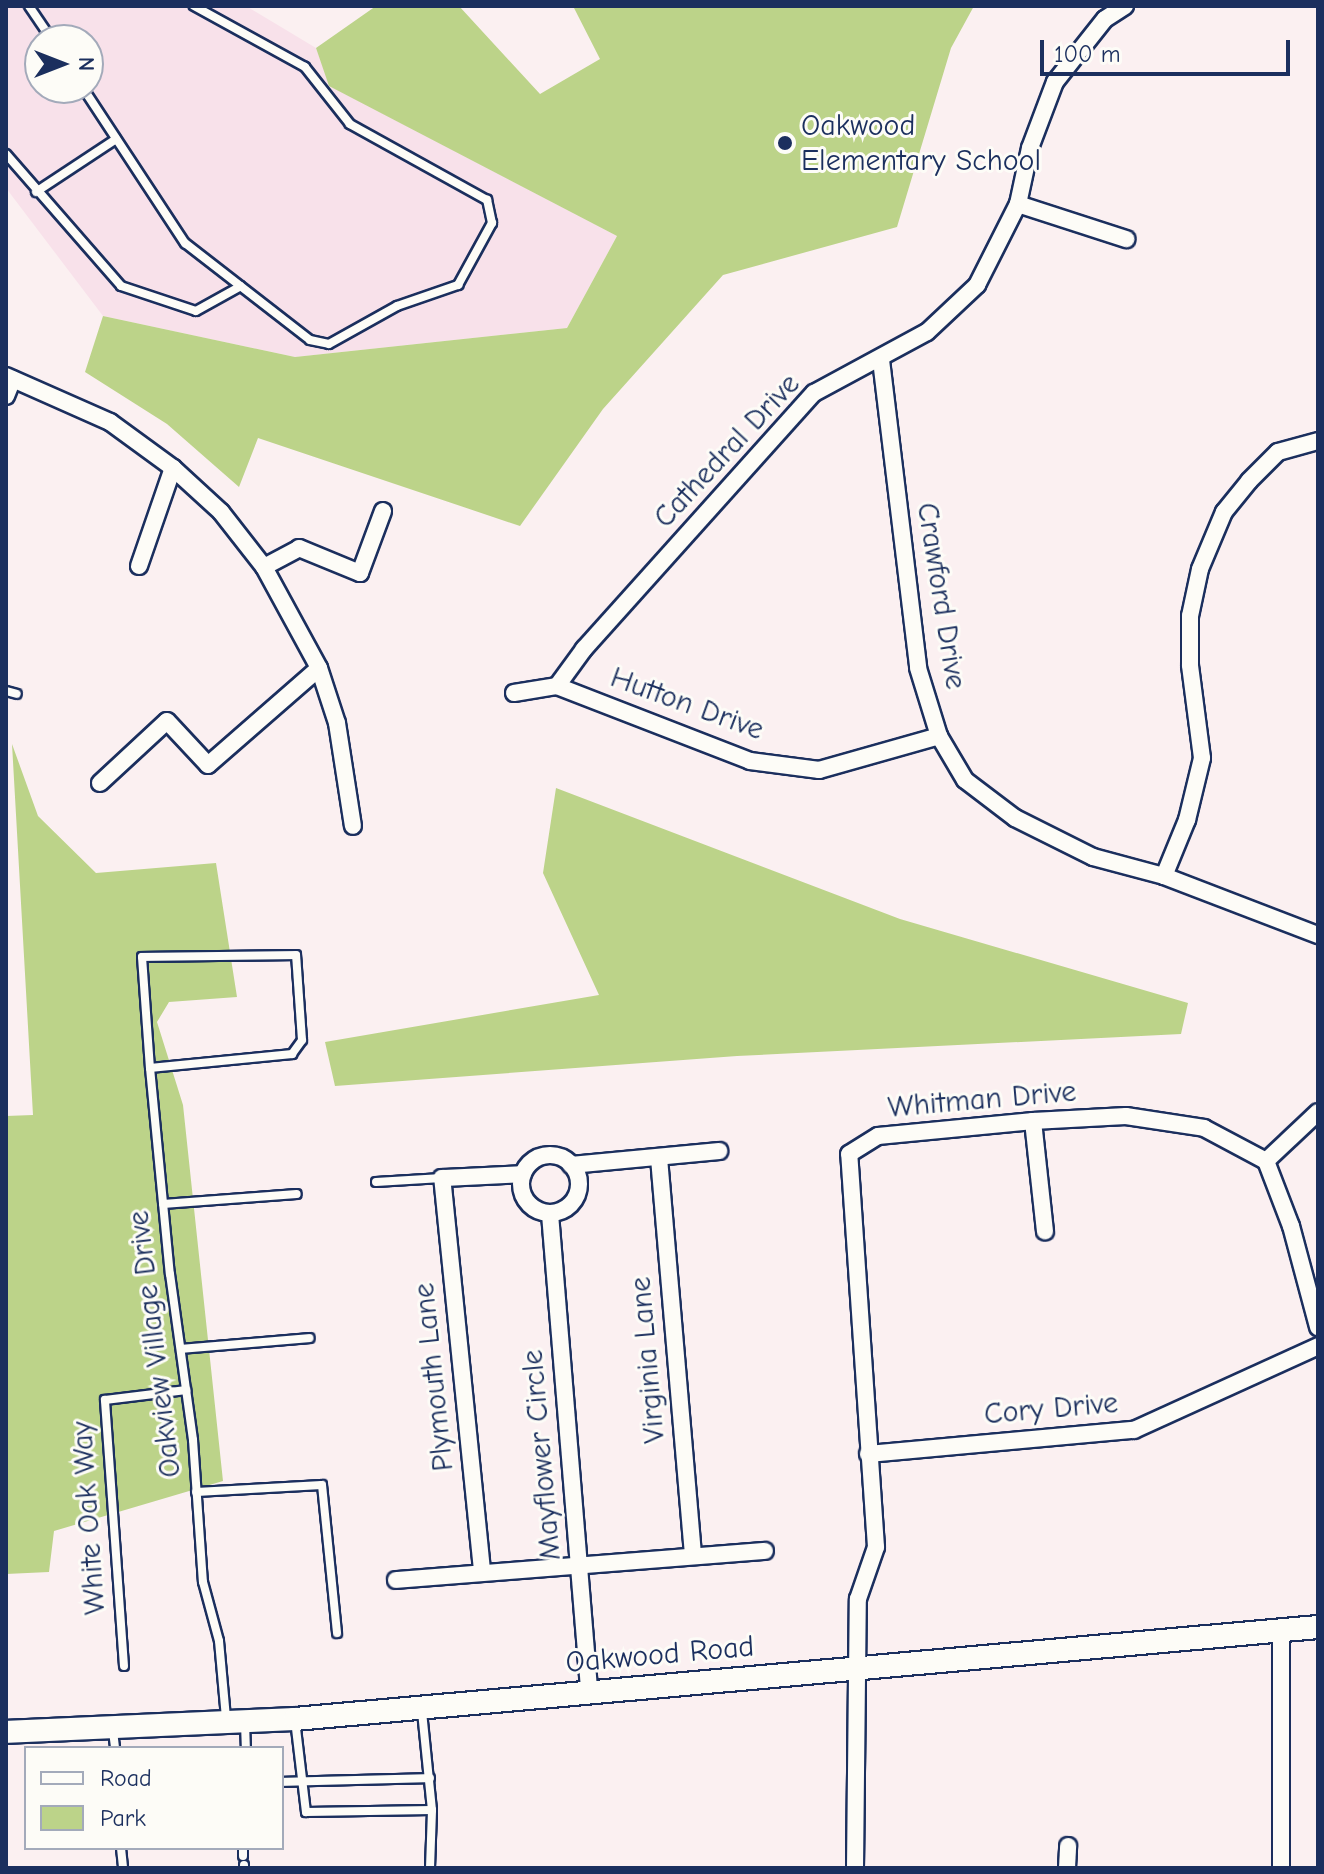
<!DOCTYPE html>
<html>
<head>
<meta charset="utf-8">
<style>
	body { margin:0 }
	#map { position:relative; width:1324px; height:1874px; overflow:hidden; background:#fbf0f1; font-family:"Comic Neue",sans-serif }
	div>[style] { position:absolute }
	.built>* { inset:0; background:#f8e1ea }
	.green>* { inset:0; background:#bcd389 }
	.roads { filter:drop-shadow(2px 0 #1b2f5e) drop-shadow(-2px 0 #1b2f5e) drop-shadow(0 2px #1b2f5e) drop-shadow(0 -2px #1b2f5e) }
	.service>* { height:8px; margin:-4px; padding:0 4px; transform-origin:4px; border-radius:4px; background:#fdfcf7 }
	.minor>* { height:16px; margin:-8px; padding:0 8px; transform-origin:8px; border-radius:8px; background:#fdfcf7 }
	.minor>.ring { margin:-8px; padding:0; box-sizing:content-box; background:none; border:16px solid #fdfcf7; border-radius:50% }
	.tertiary>* { height:22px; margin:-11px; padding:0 11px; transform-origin:11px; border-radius:11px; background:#fdfcf7 }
	.dots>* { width:22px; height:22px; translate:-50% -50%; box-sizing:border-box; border:4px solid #fdfcf7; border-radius:50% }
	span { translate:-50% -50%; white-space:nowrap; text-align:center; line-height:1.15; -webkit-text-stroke:6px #fdfcf7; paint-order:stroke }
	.poi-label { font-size:30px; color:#1b2f5e }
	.left { translate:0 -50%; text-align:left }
	.street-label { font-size:30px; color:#1b2f5e }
	.frame { position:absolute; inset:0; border:8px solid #1b2f5e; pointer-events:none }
	.legend { position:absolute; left:24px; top:1746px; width:260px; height:104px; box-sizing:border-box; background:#fdfcf7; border:2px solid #a3aaba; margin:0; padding:10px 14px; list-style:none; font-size:24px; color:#1b2f5e }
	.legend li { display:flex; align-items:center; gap:16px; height:40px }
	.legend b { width:40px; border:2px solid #a3aaba }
	.north { position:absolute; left:24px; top:24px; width:80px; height:80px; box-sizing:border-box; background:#fdfcf7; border:2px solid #a3aaba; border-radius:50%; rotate:90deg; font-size:22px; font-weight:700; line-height:32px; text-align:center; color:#1b2f5e }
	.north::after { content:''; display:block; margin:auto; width:28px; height:36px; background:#1b2f5e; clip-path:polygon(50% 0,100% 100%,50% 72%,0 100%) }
	.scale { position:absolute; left:1040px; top:40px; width:250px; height:36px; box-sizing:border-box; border:4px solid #1b2f5e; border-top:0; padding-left:10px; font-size:24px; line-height:28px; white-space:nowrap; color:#1b2f5e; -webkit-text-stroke:6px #fdfcf7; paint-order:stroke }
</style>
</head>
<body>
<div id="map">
	<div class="built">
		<div style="clip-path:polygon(evenodd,6px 6px,246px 6px,316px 48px,330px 86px,617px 236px,567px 328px,295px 357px,103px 316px,6px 188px,6px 6px,40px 40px,88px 40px,88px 88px,40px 88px,40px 40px)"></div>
	</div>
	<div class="green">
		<div style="clip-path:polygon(376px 6px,459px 6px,540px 94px,600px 59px,573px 6px,974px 6px,951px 48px,897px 227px,723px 275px,603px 409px,520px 526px,258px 438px,239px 487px,167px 424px,85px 372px,103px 316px,295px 357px,567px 328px,617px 236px,329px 86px,316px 48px)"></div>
		<div style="clip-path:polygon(12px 744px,38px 816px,96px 873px,216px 863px,237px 997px,169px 1002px,157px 1022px,183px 1105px,223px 1481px,54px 1531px,49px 1572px,6px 1574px,6px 1116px,33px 1115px)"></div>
		<div style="clip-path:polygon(556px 788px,900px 919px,1188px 1003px,1181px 1034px,737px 1056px,335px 1086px,325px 1042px,599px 995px,543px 873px)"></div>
	</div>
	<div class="roads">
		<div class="service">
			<div style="left:29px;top:6px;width:41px;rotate:55.9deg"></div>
			<div style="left:83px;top:88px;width:186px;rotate:56.7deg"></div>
			<div style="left:185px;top:243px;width:158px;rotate:37.8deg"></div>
			<div style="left:310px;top:340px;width:19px;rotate:12deg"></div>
			<div style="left:329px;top:344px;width:78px;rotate:-29.2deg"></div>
			<div style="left:397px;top:306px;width:65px;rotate:-19deg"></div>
			<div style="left:458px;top:285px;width:71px;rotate:-61.3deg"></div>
			<div style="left:492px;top:223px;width:24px;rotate:-102deg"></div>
			<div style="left:487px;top:200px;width:157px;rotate:-151deg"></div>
			<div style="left:350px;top:124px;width:73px;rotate:-128.3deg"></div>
			<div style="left:305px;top:67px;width:127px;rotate:-151.2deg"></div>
			<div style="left:6px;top:154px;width:175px;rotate:48.9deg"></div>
			<div style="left:121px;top:286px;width:79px;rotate:18.4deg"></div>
			<div style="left:196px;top:311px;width:51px;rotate:-29.1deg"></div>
			<div style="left:36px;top:192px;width:96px;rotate:-33.5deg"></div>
			<div style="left:6px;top:691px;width:11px;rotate:15deg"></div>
			<div style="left:150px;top:1068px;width:143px;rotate:-5.6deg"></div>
			<div style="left:292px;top:1054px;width:17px;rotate:-54deg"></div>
			<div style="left:302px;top:1040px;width:85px;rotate:-94deg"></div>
			<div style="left:296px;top:955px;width:154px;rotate:179.3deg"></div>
			<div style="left:142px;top:957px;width:111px;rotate:85.9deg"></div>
			<div style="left:150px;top:1068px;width:207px;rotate:84.5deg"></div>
			<div style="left:170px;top:1274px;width:168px;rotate:82.1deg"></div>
			<div style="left:193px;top:1440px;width:142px;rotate:86deg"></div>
			<div style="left:203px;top:1582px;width:61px;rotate:74.8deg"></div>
			<div style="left:219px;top:1641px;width:77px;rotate:84.8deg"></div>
			<div style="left:376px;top:1182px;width:66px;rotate:-3.5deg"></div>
			<div style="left:163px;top:1204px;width:134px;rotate:-4.3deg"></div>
			<div style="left:181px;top:1349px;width:129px;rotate:-4.9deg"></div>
			<div style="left:196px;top:1492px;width:126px;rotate:-3.2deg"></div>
			<div style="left:322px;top:1485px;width:149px;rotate:84.2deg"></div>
			<div style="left:124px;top:1666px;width:267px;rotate:-94.1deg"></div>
			<div style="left:105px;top:1400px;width:82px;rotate:-7deg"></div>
			<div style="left:295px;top:1720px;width:93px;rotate:83.2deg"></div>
			<div style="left:306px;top:1812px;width:126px;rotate:-0.9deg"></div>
			<div style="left:432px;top:1810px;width:100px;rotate:-95.8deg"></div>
			<div style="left:245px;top:1723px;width:25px;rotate:88deg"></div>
			<div style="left:113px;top:1731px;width:17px;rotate:83deg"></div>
			<div style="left:282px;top:1782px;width:148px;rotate:-1.5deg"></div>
			<div style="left:121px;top:1848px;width:20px;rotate:84deg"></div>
			<div style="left:243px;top:1848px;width:8px;rotate:90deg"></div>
			<div style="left:244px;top:1865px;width:3px;rotate:90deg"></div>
			<div style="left:430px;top:1868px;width:58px;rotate:-88deg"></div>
		</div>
		<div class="minor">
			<div style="left:1018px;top:204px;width:114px;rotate:18deg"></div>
			<div style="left:881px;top:360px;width:310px;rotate:83.1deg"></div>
			<div style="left:918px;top:668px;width:71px;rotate:72.8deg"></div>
			<div style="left:939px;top:736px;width:51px;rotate:59.4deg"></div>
			<div style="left:965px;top:780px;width:63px;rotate:37.2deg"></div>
			<div style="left:1015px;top:818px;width:87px;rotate:26.6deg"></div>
			<div style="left:1093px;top:857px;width:73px;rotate:15deg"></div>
			<div style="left:1164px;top:876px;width:165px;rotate:21deg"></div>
			<div style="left:6px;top:376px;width:114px;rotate:23.9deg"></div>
			<div style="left:110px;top:422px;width:78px;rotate:36.1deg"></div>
			<div style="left:173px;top:468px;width:65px;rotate:42.5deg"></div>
			<div style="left:221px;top:512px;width:70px;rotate:52deg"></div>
			<div style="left:264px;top:567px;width:115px;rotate:61.4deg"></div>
			<div style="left:319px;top:668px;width:58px;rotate:71.9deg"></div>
			<div style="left:337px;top:723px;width:104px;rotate:81.2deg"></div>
			<div style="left:6px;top:396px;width:18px;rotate:-68deg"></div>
			<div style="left:139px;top:566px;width:104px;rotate:-70.9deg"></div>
			<div style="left:264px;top:567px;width:40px;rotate:-28deg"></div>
			<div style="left:299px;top:548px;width:66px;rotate:22.3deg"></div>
			<div style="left:360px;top:573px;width:66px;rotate:-69.6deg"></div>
			<div style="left:557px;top:686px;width:207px;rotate:21.2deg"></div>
			<div style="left:750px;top:761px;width:70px;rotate:7.4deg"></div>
			<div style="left:819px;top:770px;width:125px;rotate:-15.8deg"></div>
			<div style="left:514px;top:693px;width:44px;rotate:-9.2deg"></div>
			<div style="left:557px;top:686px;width:46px;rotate:-53.9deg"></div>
			<div style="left:584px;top:649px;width:344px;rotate:-48.1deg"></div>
			<div style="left:814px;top:393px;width:128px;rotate:-28.4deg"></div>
			<div style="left:927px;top:332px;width:69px;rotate:-43.2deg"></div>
			<div style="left:977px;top:285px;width:91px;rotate:-63.2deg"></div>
			<div style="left:1018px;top:204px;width:57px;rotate:-77.9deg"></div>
			<div style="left:1030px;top:148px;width:71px;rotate:-69.3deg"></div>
			<div style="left:1055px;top:82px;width:80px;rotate:-51.6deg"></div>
			<div style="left:1105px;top:19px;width:24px;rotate:-33deg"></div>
			<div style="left:100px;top:783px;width:91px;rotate:-42.8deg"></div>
			<div style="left:167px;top:721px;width:60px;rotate:47deg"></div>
			<div style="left:208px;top:765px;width:147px;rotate:-41.1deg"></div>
			<div style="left:1164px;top:876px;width:61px;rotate:-67.7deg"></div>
			<div style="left:1187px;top:820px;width:64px;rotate:-76.4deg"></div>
			<div style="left:1202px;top:758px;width:94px;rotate:-97.4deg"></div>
			<div style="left:1190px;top:665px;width:49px;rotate:-90deg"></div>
			<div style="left:1190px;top:616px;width:48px;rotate:-78deg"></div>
			<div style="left:1200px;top:569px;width:62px;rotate:-67.2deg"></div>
			<div style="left:1224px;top:512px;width:40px;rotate:-51deg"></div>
			<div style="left:1249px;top:481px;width:41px;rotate:-45deg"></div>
			<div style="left:1278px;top:452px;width:41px;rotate:-15.4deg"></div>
			<div style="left:1033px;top:1121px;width:111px;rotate:83.8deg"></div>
			<div class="ring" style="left:521px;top:1155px;width:42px;height:42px"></div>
			<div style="left:659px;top:1158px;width:399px;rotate:85.1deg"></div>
			<div style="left:1266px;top:1161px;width:71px;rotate:-43.3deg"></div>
			<div style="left:571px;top:1165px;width:149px;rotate:-5.4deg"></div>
			<div style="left:550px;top:1214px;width:480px;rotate:85.3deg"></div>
			<div style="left:868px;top:1454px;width:267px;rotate:-5.2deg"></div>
			<div style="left:1134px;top:1430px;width:202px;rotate:-24.5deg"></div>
			<div style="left:482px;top:1570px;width:394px;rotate:-95.8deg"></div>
			<div style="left:442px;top:1178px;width:81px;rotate:-2.8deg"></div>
			<div style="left:396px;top:1580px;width:370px;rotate:-4.5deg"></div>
			<div style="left:1281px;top:1630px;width:238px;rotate:90deg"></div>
			<div style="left:855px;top:1868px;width:269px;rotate:-89.4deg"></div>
			<div style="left:858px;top:1599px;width:55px;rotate:-70.9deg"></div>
			<div style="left:876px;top:1547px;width:394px;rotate:-93.9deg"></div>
			<div style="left:849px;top:1154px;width:34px;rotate:-32deg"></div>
			<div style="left:878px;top:1136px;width:156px;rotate:-5.5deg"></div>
			<div style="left:1033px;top:1121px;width:93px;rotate:-3.1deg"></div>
			<div style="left:1126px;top:1116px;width:79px;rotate:8.7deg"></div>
			<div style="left:1204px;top:1128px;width:70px;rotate:28deg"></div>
			<div style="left:1266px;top:1161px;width:70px;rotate:69deg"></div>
			<div style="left:1291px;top:1226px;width:105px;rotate:75deg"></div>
			<div style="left:1067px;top:1868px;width:22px;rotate:-87deg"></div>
		</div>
		<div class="tertiary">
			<div style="left:6px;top:1732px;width:289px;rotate:-2.6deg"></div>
			<div style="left:295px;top:1719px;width:1027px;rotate:-5.14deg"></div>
		</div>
	</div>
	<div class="dots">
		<div style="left:785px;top:143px;background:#1b2f5e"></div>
	</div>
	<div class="poi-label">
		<span class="left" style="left:801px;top:143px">Oakwood<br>Elementary School</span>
	</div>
	<div class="street-label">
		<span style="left:727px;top:451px;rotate:-47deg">Cathedral Drive</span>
		<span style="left:941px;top:596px;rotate:81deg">Crawford Drive</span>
		<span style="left:687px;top:704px;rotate:20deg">Hutton Drive</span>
		<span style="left:982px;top:1100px;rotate:-5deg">Whitman Drive</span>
		<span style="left:155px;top:1344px;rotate:-97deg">Oakview Village Drive</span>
		<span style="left:648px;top:1360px;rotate:-95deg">Virginia Lane</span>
		<span style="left:434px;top:1377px;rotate:-96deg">Plymouth Lane</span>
		<span style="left:1051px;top:1409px;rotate:-5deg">Cory Drive</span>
		<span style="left:542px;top:1455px;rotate:-95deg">Mayflower Circle</span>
		<span style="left:89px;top:1518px;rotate:-94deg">White Oak Way</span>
		<span style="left:660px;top:1655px;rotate:-5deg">Oakwood Road</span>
	</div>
	<div class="frame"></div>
	<ul class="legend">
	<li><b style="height:10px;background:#fdfcf7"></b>Road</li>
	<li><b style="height:22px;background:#bcd389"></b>Park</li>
	</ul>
	<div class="north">N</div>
	<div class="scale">100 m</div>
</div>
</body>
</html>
